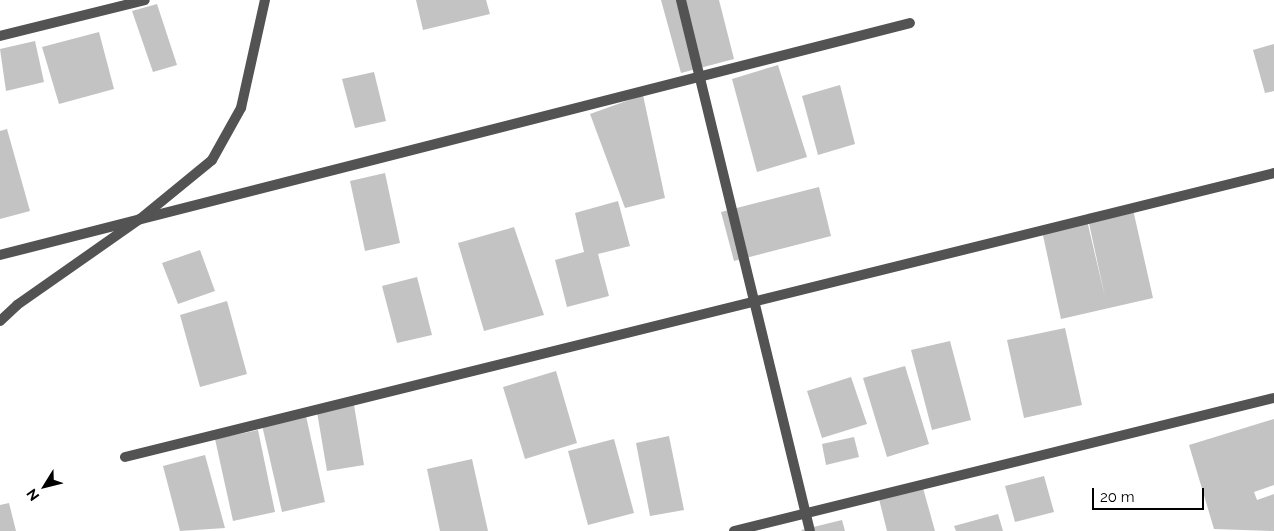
<!DOCTYPE html>
<html>
<head>
<meta charset="utf-8">
<style>
	body { margin:0 }
	#map { position:relative; width:1274px; height:531px; overflow:hidden; background:#fff; font-family:Raleway,sans-serif }
	div>[style] { position:absolute }
	.building>* { inset:0; background:#c3c3c3 }
	.minor>* { height:10px; margin:-5px; padding:0 5px; transform-origin:5px; border-radius:5px; background:#535353 }
	span { translate:-50% -50%; white-space:nowrap; text-align:center; line-height:1.15; -webkit-text-stroke:4.5px #fff; paint-order:stroke }
	.north { position:absolute; left:20px; top:461px; width:50px; height:50px; -webkit-text-stroke:4px #fff; paint-order:stroke; rotate:234deg; font-size:14px; font-weight:700; line-height:20px; text-align:center; color:#000 }
	.north::after { content:''; display:block; margin:auto; width:18px; height:22px; background:#000; clip-path:polygon(50% 0,100% 100%,50% 72%,0 100%) }
	.scale { position:absolute; left:1092px; top:488px; width:112px; height:22px; box-sizing:border-box; border:2px solid #000; border-top:0; padding-left:6px; font-size:15px; line-height:18px; white-space:nowrap; color:#000; -webkit-text-stroke:4px #fff; paint-order:stroke }
</style>
</head>
<body>
<div id="map">
	<div class="building">
		<div style="clip-path:polygon(416px 0,486px 0,490px 14px,423px 30px)"></div>
		<div style="clip-path:polygon(661px 0,719px 0,734px 59px,681px 73px)"></div>
		<div style="clip-path:polygon(157px 4px,177px 65px,153px 72px,132px 11px)"></div>
		<div style="clip-path:polygon(99px 32px,114px 89px,59px 104px,42px 47px)"></div>
		<div style="clip-path:polygon(35px 41px,44px 82px,6px 91px,0 49px)"></div>
		<div style="clip-path:polygon(1274px 44px,1274px 91px,1265px 93px,1253px 50px)"></div>
		<div style="clip-path:polygon(778px 65px,807px 157px,757px 172px,732px 79px)"></div>
		<div style="clip-path:polygon(374px 72px,386px 121px,355px 128px,342px 79px)"></div>
		<div style="clip-path:polygon(840px 85px,855px 144px,818px 155px,802px 96px)"></div>
		<div style="clip-path:polygon(643px 95px,665px 198px,625px 208px,590px 114px)"></div>
		<div style="clip-path:polygon(7px 129px,30px 211px,0 219px,0 131px)"></div>
		<div style="clip-path:polygon(385px 173px,400px 243px,365px 251px,350px 181px)"></div>
		<div style="clip-path:polygon(819px 187px,831px 236px,734px 261px,721px 212px)"></div>
		<div style="clip-path:polygon(618px 201px,630px 246px,598px 254px,609px 296px,567px 307px,555px 260px,584px 252px,575px 213px)"></div>
		<div style="clip-path:polygon(1132px 205px,1153px 298px,1061px 319px,1041px 226px,1086px 216px,1105px 297px,1087px 214px)"></div>
		<div style="clip-path:polygon(514px 227px,544px 315px,484px 331px,458px 243px)"></div>
		<div style="clip-path:polygon(200px 250px,215px 291px,178px 304px,162px 263px)"></div>
		<div style="clip-path:polygon(417px 277px,432px 335px,397px 343px,382px 286px)"></div>
		<div style="clip-path:polygon(227px 301px,247px 374px,200px 387px,180px 315px)"></div>
		<div style="clip-path:polygon(1065px 328px,1082px 405px,1024px 418px,1007px 340px)"></div>
		<div style="clip-path:polygon(950px 341px,971px 420px,932px 430px,911px 350px)"></div>
		<div style="clip-path:polygon(905px 366px,929px 444px,887px 457px,863px 378px)"></div>
		<div style="clip-path:polygon(556px 371px,577px 443px,525px 459px,503px 387px)"></div>
		<div style="clip-path:polygon(851px 377px,867px 424px,822px 438px,807px 391px)"></div>
		<div style="clip-path:polygon(354px 405px,364px 465px,327px 471px,317px 412px)"></div>
		<div style="clip-path:polygon(306px 416px,325px 502px,282px 512px,262px 425px)"></div>
		<div style="clip-path:polygon(1274px 419px,1274px 485px,1254px 492px,1257px 500px,1274px 494px,1274px 531px,1214px 529px,1189px 445px)"></div>
		<div style="clip-path:polygon(258px 430px,275px 512px,233px 521px,215px 439px)"></div>
		<div style="clip-path:polygon(669px 436px,684px 510px,650px 516px,636px 443px)"></div>
		<div style="clip-path:polygon(854px 437px,859px 457px,826px 465px,822px 444px)"></div>
		<div style="clip-path:polygon(614px 439px,634px 513px,588px 525px,568px 451px)"></div>
		<div style="clip-path:polygon(205px 455px,225px 528px,180px 531px,163px 466px)"></div>
		<div style="clip-path:polygon(472px 459px,488px 531px,440px 531px,427px 469px)"></div>
		<div style="clip-path:polygon(1044px 476px,1054px 512px,1015px 522px,1005px 486px)"></div>
		<div style="clip-path:polygon(923px 488px,935px 531px,887px 531px,879px 499px)"></div>
		<div style="clip-path:polygon(9px 503px,16px 531px,0 531px,0 505px)"></div>
		<div style="clip-path:polygon(998px 514px,1003px 531px,956px 531px,954px 526px)"></div>
		<div style="clip-path:polygon(842px 520px,845px 531px,802px 531px,801px 530px)"></div>
	</div>
	<div class="minor">
		<div style="left:681px;top:0;width:546px;rotate:76.35deg"></div>
		<div style="left:0;top:36px;width:149px;rotate:-13.9deg"></div>
		<div style="left:0;top:255px;width:939px;rotate:-14.3deg"></div>
		<div style="left:0;top:321px;width:23px;rotate:-43deg"></div>
		<div style="left:17px;top:305px;width:150px;rotate:-35deg"></div>
		<div style="left:140px;top:219px;width:93px;rotate:-39.3deg"></div>
		<div style="left:212px;top:160px;width:60px;rotate:-60.9deg"></div>
		<div style="left:241px;top:108px;width:111px;rotate:-77.5deg"></div>
		<div style="left:125px;top:457px;width:1184px;rotate:-13.88deg"></div>
		<div style="left:734px;top:531px;width:556px;rotate:-13.84deg"></div>
	</div>
	<div class="north">N</div>
	<div class="scale">20 m</div>
</div>
</body>
</html>
